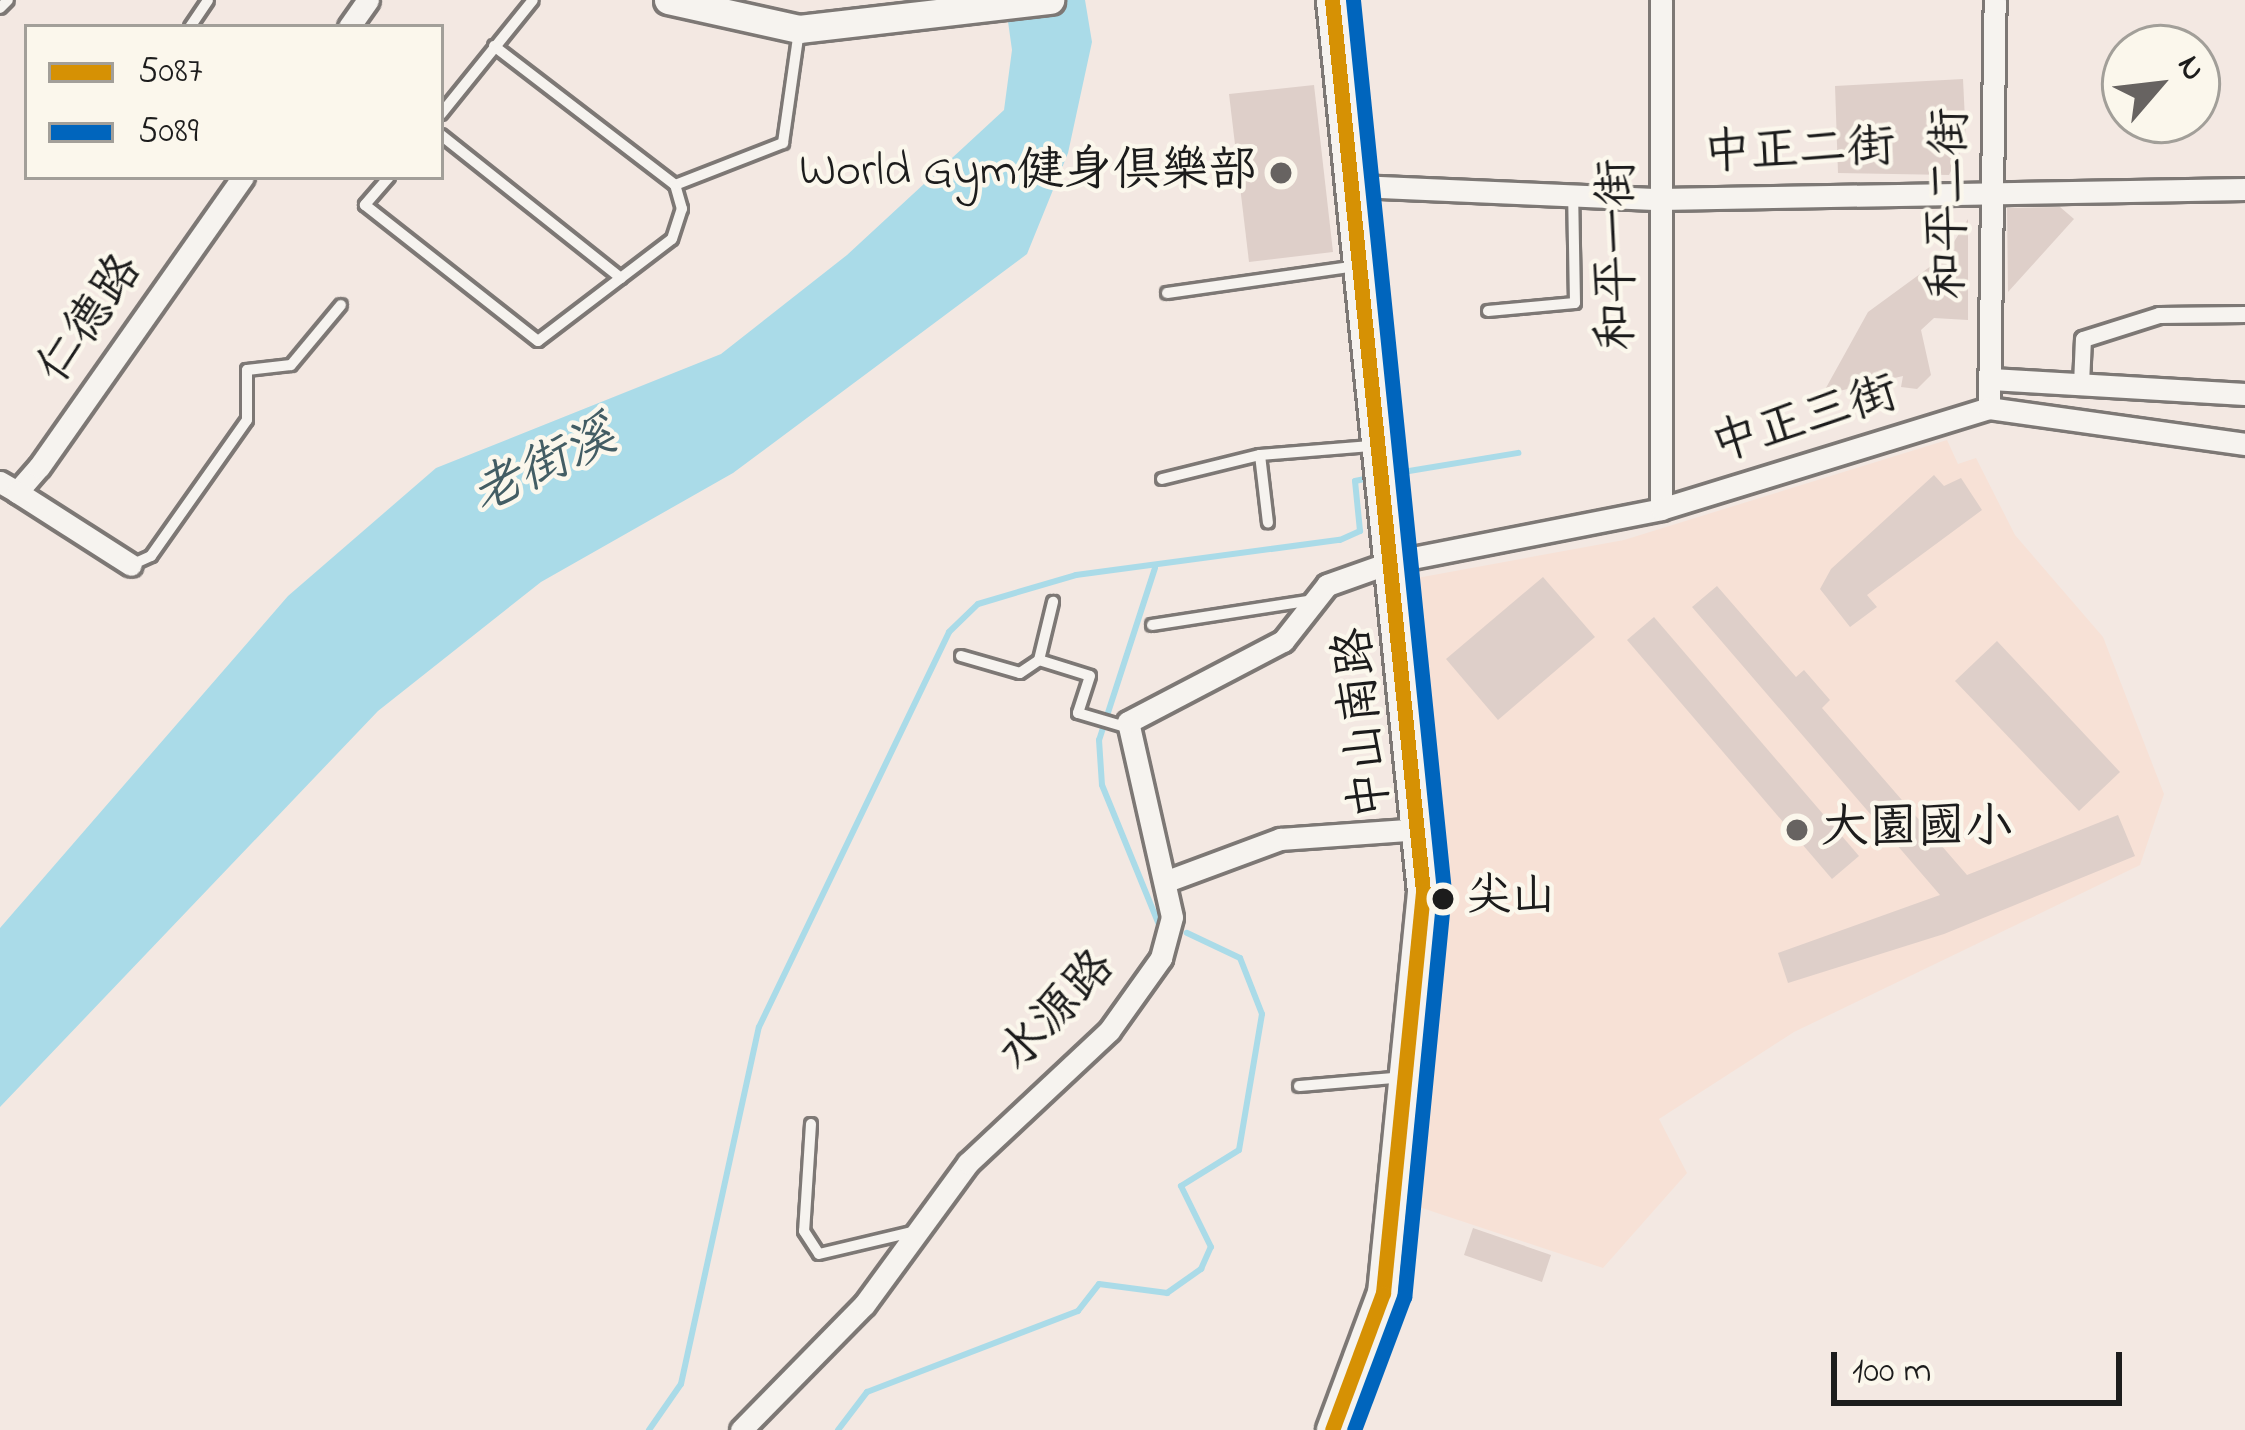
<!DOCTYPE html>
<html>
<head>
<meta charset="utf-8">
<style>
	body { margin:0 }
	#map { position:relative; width:2245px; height:1430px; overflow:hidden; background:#f3e8e2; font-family:"Indie Flower","LXGW WenKai TC",sans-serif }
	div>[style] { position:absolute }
	.built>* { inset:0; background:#f7e1d6 }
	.water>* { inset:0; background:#aadbe8 }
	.stream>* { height:6px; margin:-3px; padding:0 3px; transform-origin:3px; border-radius:3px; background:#aadbe8 }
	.building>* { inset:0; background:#decfc9 }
	.roads { filter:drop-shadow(3px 0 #7d7875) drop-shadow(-3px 0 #7d7875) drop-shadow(0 3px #7d7875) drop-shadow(0 -3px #7d7875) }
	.service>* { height:10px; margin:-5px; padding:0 5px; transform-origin:5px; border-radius:5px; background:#f6f3ef }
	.pedestrian>* { height:15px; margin:-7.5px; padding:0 7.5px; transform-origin:7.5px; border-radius:7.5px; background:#f6f3ef }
	.minor>* { height:21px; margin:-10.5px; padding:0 10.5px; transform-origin:10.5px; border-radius:10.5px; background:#f6f3ef }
	.tertiary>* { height:27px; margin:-13.5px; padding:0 13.5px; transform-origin:13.5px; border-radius:13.5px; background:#f6f3ef }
	.secondary>* { height:30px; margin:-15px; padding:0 15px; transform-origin:15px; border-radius:15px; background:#f6f3ef }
	.bus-1>* { height:15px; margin:-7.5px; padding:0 7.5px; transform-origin:7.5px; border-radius:7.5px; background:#d69104 }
	.bus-2>* { height:15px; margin:-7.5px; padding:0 7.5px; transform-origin:7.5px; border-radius:7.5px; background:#0065bd }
	.dots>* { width:33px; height:33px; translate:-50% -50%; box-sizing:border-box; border:6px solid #fbf7ec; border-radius:50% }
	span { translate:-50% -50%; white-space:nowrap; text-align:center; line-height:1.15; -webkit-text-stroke:9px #fbf7ec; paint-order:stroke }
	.bus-label { font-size:45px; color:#1c1c1c }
	.left { translate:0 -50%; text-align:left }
	.street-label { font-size:48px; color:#1c1c1c }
	.poi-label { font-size:48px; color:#1c1c1c }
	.right { translate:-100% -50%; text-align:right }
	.water-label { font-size:51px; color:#435d64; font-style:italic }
	.legend { position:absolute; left:24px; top:24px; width:420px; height:156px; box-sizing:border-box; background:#fbf7ec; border:3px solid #a29f99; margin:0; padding:15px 21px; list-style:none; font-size:36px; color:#1c1c1c }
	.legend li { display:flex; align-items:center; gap:24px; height:60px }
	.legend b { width:60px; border:3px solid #a29f99 }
	.north { position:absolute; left:2101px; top:24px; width:120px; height:120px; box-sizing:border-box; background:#fbf7ec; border:3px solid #a29f99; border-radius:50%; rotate:62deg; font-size:33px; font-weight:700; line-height:48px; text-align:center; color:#1c1c1c }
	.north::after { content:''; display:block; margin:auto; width:42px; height:54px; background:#676361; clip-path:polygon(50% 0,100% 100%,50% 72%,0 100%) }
	.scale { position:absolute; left:1831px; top:1352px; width:291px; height:54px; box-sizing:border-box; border:6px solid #1c1c1c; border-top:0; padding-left:15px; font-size:36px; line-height:42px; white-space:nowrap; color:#1c1c1c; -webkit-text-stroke:9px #fbf7ec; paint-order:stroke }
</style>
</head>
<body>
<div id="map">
	<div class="built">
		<div style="clip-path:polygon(1947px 440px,1958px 464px,1976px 458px,2015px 535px,2103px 637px,2164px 794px,2140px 865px,1794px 1032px,1659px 1119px,1687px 1173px,1603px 1268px,1410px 1204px,1445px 870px,1417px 578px,1624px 540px)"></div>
	</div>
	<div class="water">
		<div style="clip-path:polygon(1005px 0,1085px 0,1092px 42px,1068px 153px,1027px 254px,733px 473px,541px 582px,378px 711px,0 1107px,0 928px,288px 596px,436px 468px,721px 354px,847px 255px,1004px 110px,1012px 50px)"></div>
	</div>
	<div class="stream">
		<div style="left:1403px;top:472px;width:117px;rotate:-9.4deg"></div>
		<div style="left:1155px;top:568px;width:181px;rotate:108deg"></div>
		<div style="left:1099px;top:740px;width:45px;rotate:86.2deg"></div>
		<div style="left:1102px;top:785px;width:151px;rotate:67.8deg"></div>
		<div style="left:649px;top:1430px;width:56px;rotate:-55.2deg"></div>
		<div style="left:681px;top:1384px;width:365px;rotate:-77.7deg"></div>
		<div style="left:759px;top:1027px;width:438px;rotate:-64.3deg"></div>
		<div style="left:949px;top:632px;width:40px;rotate:-44deg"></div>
		<div style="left:978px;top:604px;width:102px;rotate:-16.5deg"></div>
		<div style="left:1076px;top:575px;width:266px;rotate:-7.6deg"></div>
		<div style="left:1340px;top:540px;width:22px;rotate:-24deg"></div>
		<div style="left:1360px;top:531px;width:50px;rotate:-95.7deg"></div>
		<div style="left:1355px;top:481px;width:14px;rotate:-12deg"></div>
		<div style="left:838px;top:1430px;width:48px;rotate:-52.7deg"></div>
		<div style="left:867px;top:1392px;width:226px;rotate:-21deg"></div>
		<div style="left:1078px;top:1311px;width:34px;rotate:-52deg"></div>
		<div style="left:1099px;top:1284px;width:69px;rotate:7.5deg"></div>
		<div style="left:1167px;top:1293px;width:42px;rotate:-35.2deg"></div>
		<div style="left:1201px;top:1269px;width:24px;rotate:-66deg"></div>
		<div style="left:1211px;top:1247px;width:68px;rotate:-116.2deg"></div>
		<div style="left:1181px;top:1186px;width:68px;rotate:-31.8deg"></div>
		<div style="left:1239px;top:1150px;width:138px;rotate:-80.4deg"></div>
		<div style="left:1262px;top:1014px;width:60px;rotate:-111.4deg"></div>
		<div style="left:1240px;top:958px;width:59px;rotate:-154.7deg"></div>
	</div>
	<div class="building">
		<div style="clip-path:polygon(1963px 79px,1966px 141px,1949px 175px,1838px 173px,1835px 86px)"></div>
		<div style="clip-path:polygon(1314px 85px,1333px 252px,1249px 262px,1229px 94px)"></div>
		<div style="clip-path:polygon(2060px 207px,2074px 219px,2008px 292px,2007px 208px)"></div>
		<div style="clip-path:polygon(1968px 219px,1968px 320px,1934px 318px,1921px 330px,1931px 375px,1917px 389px,1901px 387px,1903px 376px,1822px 395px,1868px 312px,1946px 255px)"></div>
		<div style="clip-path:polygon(1934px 475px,1944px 486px,1961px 478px,1982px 510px,1867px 595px,1877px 607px,1850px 627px,1820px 589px,1831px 569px)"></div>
		<div style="clip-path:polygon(1543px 577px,1595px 637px,1498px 720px,1446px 659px)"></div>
		<div style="clip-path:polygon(1717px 586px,1796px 677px,1804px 670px,1830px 700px,1822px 708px,1967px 875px,2118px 815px,2135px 856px,1944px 934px,1788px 983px,1778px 953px,1940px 895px,1692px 607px)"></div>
		<div style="clip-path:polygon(1654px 617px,1859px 856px,1832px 879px,1627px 640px)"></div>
		<div style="clip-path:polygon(1997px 641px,2120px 772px,2079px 811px,1955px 681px)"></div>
		<div style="clip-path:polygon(1473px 1228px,1551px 1255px,1542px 1282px,1464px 1255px)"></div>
	</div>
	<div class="roads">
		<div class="service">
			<div style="left:0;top:8px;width:11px;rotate:-45deg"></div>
			<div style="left:190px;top:27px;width:32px;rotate:-56deg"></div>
			<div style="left:494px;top:46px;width:228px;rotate:37.5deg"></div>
			<div style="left:441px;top:114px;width:146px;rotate:-51.1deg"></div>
			<div style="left:441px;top:135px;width:230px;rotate:38.5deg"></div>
			<div style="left:389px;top:177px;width:37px;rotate:131deg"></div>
			<div style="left:365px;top:205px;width:220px;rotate:38.2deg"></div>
			<div style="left:538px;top:341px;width:168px;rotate:-37.3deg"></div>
			<div style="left:672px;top:239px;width:32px;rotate:-72deg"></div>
			<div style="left:682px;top:209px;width:25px;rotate:-106deg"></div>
			<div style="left:675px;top:185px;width:116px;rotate:-21.3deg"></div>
			<div style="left:783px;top:143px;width:114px;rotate:-81.9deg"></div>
			<div style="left:1167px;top:293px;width:191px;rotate:-8.1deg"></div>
			<div style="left:1488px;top:311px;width:87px;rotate:-5.3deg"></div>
			<div style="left:1575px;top:303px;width:111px;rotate:-91deg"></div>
			<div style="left:1260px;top:455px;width:68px;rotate:83.3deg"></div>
			<div style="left:1162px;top:479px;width:101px;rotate:-13.8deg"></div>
			<div style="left:1260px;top:455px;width:111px;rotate:-4.6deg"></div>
			<div style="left:131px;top:565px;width:22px;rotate:-24deg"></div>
			<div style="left:151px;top:556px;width:166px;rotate:-54.8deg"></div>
			<div style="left:247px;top:420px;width:50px;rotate:-90deg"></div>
			<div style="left:247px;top:370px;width:44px;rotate:-6.5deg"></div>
			<div style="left:291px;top:365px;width:78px;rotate:-50.2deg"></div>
			<div style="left:1152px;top:625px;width:164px;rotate:-8.8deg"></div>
			<div style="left:961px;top:656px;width:61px;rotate:16.1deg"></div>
			<div style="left:1020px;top:673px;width:23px;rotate:-34deg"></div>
			<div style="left:1039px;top:660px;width:53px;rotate:17.4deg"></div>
			<div style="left:1090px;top:676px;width:39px;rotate:108deg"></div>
			<div style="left:1078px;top:713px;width:53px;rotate:16.4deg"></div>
			<div style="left:1039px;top:660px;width:60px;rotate:-76.4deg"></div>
			<div style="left:1299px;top:1086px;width:104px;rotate:-4.9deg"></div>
			<div style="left:811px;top:1124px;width:107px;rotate:93.7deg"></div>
			<div style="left:804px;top:1231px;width:27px;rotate:57deg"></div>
			<div style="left:819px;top:1254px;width:96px;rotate:-13.3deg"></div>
		</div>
		<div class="pedestrian">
			<div style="left:2081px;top:384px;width:45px;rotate:-87.5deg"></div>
			<div style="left:2083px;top:339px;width:80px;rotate:-17.5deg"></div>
			<div style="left:2159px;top:315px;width:86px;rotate:-0.7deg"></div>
		</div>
		<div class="minor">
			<div style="left:349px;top:27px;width:33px;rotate:-55deg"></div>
			<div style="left:1357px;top:186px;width:303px;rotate:2.5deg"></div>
			<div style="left:1660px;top:199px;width:585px;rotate:-0.98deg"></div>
			<div style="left:1991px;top:379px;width:254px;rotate:3.4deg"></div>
			<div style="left:1989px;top:408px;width:408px;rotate:-89.2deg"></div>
			<div style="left:0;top:482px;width:20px;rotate:30deg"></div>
			<div style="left:17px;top:492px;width:33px;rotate:-49deg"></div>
			<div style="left:39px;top:467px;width:355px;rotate:-54.9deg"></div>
			<div style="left:17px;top:492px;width:135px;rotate:32.6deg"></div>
			<div style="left:1661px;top:509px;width:509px;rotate:-90deg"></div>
			<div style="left:1167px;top:881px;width:121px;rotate:-20.4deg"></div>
			<div style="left:1280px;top:839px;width:141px;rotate:-4.1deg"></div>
			<div style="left:741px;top:1430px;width:175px;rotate:-45.5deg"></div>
			<div style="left:864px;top:1305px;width:176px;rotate:-53.8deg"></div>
			<div style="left:968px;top:1163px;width:193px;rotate:-43.1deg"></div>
			<div style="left:1109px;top:1031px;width:90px;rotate:-54.5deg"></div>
			<div style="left:1161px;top:958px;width:42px;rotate:-75deg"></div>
			<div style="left:1172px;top:917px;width:200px;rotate:-102.7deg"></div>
			<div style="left:1128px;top:722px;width:175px;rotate:-27.6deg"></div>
			<div style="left:1283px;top:641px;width:71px;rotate:-51.8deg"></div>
			<div style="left:1327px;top:585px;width:69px;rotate:-19.5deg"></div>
			<div style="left:1392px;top:562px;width:274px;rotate:-11.1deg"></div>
			<div style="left:1661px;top:509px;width:343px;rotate:-17.1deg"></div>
			<div style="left:1989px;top:408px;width:259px;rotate:8deg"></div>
		</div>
		<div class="tertiary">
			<div style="left:668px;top:0;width:134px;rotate:12.5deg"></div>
			<div style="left:799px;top:29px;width:253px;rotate:-6.6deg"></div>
		</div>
		<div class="secondary">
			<div style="left:1332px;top:1430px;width:146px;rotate:-69.6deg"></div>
			<div style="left:1383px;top:1293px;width:403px;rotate:-84.3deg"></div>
			<div style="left:1423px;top:892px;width:897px;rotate:-95.83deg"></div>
		</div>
	</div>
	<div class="bus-1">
		<div style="left:1332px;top:0;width:897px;rotate:84.17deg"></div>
		<div style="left:1423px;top:892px;width:403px;rotate:95.7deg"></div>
		<div style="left:1383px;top:1293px;width:146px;rotate:110.4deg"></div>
	</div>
	<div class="bus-2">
		<div style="left:1353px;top:0;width:897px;rotate:84.17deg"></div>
		<div style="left:1444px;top:892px;width:407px;rotate:95.6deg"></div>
		<div style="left:1404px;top:1297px;width:142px;rotate:110.6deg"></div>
	</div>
	<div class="dots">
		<div style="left:1281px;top:173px;background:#676361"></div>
		<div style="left:1797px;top:830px;background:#676361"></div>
		<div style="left:1443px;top:899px;background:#1c1c1c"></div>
	</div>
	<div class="bus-label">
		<span class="left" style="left:1466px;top:899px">尖山</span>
	</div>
	<div class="street-label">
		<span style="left:1799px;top:152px;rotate:-2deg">中正二街</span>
		<span style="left:1951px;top:204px;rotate:-89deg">和平二街</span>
		<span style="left:1619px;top:255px;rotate:-90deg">和平一街</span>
		<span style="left:91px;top:320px;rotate:-55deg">仁德路</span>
		<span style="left:1805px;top:421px;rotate:-17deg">中正三街</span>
		<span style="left:1365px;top:723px;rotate:-96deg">中山南路</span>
		<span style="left:1058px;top:1012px;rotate:-47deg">水源路</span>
	</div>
	<div class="poi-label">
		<span class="right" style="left:1257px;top:173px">World Gym健身俱樂部</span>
		<span class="left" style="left:1821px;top:830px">大園國小</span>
	</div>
	<div class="water-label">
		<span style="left:545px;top:468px;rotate:-26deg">老街溪</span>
	</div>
	<ul class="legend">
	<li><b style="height:15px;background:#d69104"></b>5087</li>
	<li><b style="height:15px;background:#0065bd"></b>5089</li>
	</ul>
	<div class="north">N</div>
	<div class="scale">100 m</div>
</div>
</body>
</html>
